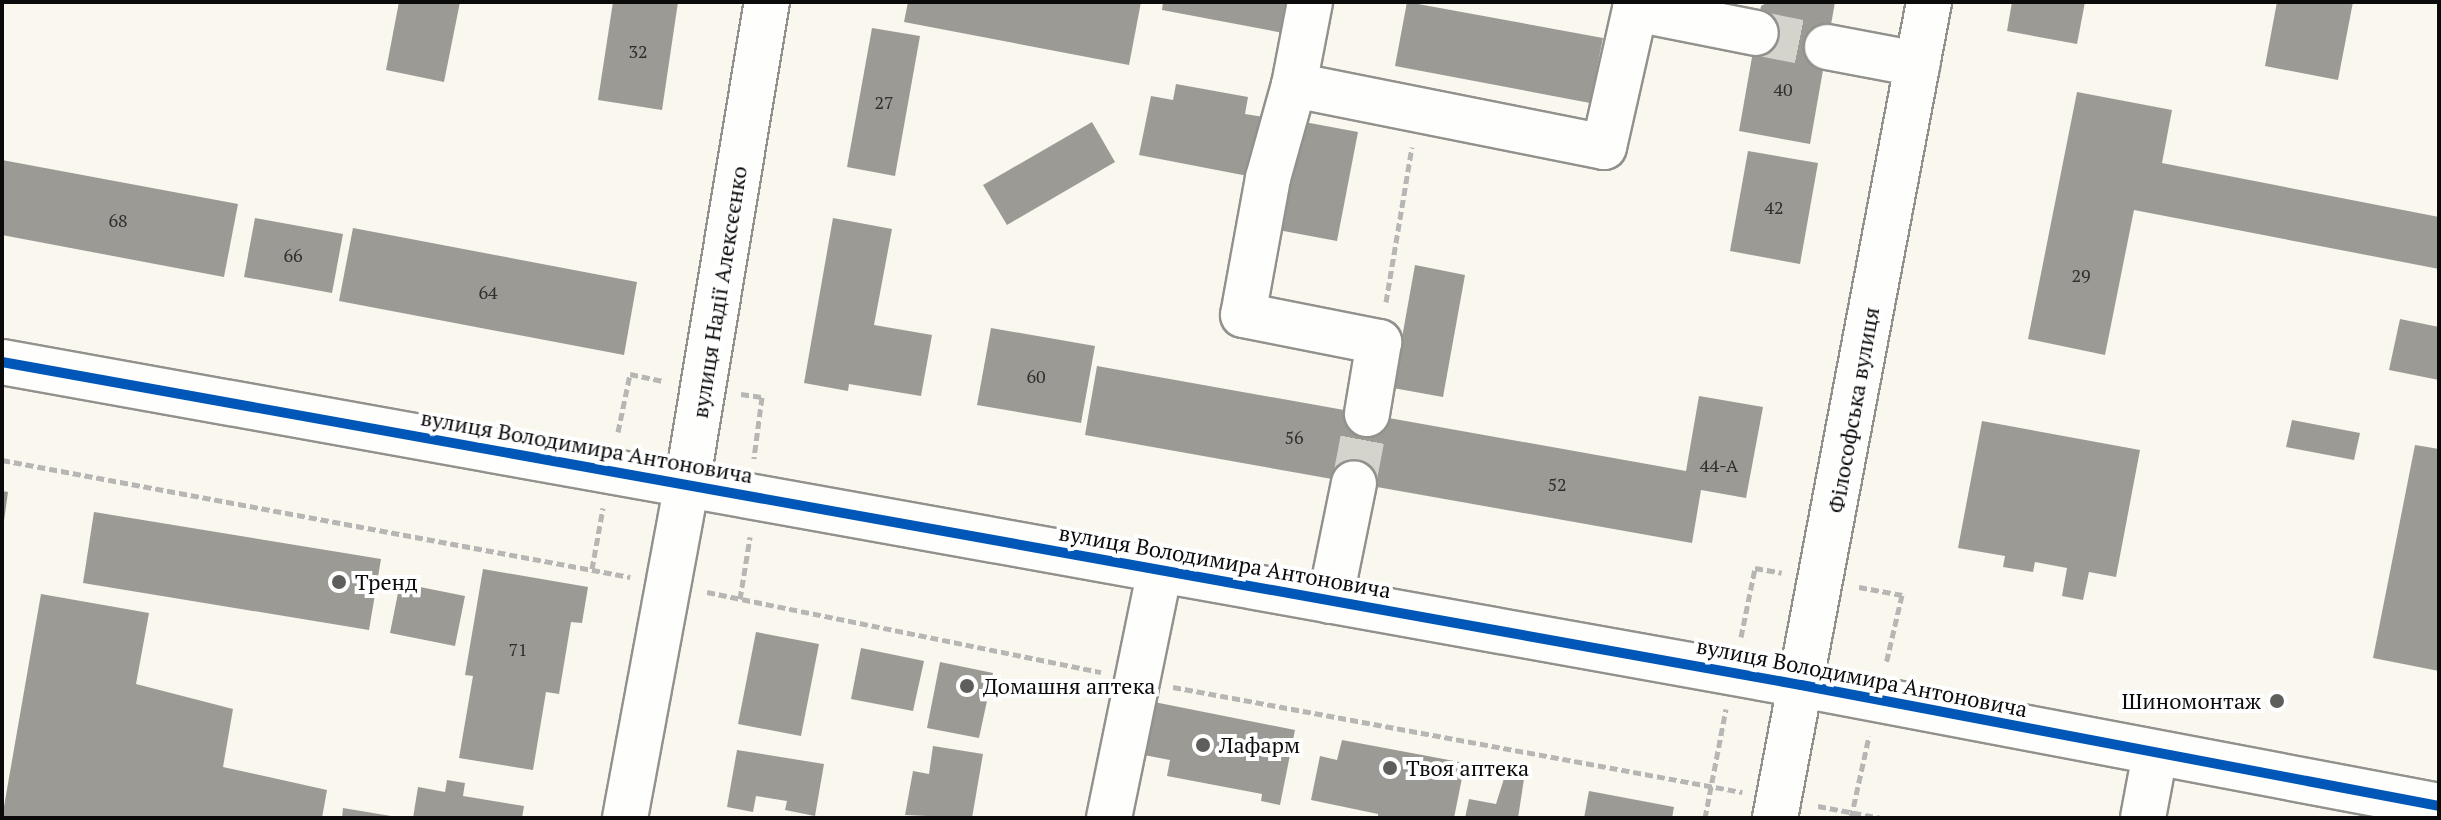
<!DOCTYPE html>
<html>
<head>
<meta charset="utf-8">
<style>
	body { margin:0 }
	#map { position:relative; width:2441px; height:820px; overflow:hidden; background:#f9f7ee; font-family:"PT Serif",serif }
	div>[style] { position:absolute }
	.building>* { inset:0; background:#9c9a95 }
	.minor-tunnel>* { height:44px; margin-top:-22px; transform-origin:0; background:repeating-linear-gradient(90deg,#d5d4cc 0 44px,transparent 0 66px) }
	.path>* { height:5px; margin-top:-2.5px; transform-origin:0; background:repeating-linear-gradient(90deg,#b7b6b5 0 8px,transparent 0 12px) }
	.roads { filter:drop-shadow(2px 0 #92918d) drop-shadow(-2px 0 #92918d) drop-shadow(0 2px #92918d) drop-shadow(0 -2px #92918d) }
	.minor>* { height:44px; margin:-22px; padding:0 22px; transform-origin:22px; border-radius:22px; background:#fefefc }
	.cycleway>* { height:10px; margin:-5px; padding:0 5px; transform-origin:5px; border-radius:5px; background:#0057b8 }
	.dots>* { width:22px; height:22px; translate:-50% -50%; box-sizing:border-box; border:4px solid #fff; border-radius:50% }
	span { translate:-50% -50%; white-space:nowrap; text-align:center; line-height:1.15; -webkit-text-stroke:8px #fff; paint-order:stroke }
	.number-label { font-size:18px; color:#2f2f2e }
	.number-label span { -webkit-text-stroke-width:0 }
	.street-label { font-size:22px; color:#0b0b0b }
	.poi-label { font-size:22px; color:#0b0b0b }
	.left { translate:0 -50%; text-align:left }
	.right { translate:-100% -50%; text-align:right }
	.frame { position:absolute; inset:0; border:4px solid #0b0b0b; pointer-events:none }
</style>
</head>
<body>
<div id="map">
	<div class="building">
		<div style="clip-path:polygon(399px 2px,460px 2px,444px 82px,386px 70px)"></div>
		<div style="clip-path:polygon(613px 2px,678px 2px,662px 110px,598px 100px)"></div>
		<div style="clip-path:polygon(908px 2px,1141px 2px,1129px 65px,904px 22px)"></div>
		<div style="clip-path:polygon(1163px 2px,1300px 2px,1294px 35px,1162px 10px)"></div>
		<div style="clip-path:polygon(1407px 2px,1603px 38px,1590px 103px,1395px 66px)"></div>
		<div style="clip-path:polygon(1768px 2px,1835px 2px,1810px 144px,1739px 131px,1761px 6px)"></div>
		<div style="clip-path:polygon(2012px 2px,2085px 2px,2077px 44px,2007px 31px)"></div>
		<div style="clip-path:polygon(2277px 2px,2353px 2px,2338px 80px,2265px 66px)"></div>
		<div style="clip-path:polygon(872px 28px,920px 36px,895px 176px,847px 167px)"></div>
		<div style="clip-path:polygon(1176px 84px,1248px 97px,1245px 114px,1264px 117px,1253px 177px,1139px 155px,1151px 96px,1173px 100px)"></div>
		<div style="clip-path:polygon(2077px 92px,2172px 110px,2162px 163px,2439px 217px,2439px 269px,2134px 210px,2105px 355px,2028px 339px)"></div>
		<div style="clip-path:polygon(1299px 121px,1358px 132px,1337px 241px,1278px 230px)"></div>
		<div style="clip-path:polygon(1092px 122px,1115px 162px,1007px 225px,983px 185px)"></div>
		<div style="clip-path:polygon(1748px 151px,1818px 163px,1800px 264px,1730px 251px)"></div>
		<div style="clip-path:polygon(2px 160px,238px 204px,224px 277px,2px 235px)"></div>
		<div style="clip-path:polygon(255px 218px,343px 234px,332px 293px,244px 277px)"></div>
		<div style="clip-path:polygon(833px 218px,892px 229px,874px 325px,932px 335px,921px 396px,849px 384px,848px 391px,804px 383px)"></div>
		<div style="clip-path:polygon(353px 228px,637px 282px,624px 355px,339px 301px)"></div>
		<div style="clip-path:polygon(1415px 265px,1465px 275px,1443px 397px,1393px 388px)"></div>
		<div style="clip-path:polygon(2400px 319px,2439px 327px,2439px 380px,2389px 370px)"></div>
		<div style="clip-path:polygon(991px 328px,1095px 346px,1081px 423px,977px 405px)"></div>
		<div style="clip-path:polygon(1097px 366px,1686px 471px,1699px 396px,1763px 407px,1746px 498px,1701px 490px,1692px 543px,1085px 435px)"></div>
		<div style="clip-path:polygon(2292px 420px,2360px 433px,2354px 460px,2286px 447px)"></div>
		<div style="clip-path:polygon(1982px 421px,2140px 450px,2116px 577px,2089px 572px,2083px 600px,2062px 596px,2067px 568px,2035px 562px,2033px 572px,2003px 567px,2005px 556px,1958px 548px)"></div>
		<div style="clip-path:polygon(2415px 445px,2439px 449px,2439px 671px,2373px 658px)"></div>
		<div style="clip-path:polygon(2px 491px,8px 492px,4px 521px,2px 520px)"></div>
		<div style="clip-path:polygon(94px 512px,381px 559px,369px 630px,83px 583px)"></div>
		<div style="clip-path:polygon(483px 569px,588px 587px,582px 623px,571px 622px,559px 694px,546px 692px,533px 770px,459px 758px,473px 676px,465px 675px)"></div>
		<div style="clip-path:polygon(400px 583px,465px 596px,455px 646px,390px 633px)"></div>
		<div style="clip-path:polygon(41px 594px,149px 613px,136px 684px,233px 709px,223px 767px,327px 790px,322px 818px,2px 818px)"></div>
		<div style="clip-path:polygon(756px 632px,819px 644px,801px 736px,738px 724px)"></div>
		<div style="clip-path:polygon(861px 648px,924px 661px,913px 711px,851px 699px)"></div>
		<div style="clip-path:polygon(940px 662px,993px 673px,979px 738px,927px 728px)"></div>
		<div style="clip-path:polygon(1154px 702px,1295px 730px,1280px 805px,1261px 801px,1262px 794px,1167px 776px,1170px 760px,1144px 755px)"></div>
		<div style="clip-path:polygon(1342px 740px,1465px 763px,1454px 818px,1378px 818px,1378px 814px,1311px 800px,1320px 756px,1337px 760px)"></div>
		<div style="clip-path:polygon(933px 746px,983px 754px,972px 818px,905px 815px,913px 771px,929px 774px)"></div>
		<div style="clip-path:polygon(737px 750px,824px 764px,815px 816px,785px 810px,787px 801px,756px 796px,753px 812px,727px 807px)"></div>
		<div style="clip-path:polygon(1507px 769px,1524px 779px,1518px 818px,1465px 818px,1469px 799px,1496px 804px)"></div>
		<div style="clip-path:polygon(447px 780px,465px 783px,463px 796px,524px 806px,522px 818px,413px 818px,418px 787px,445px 792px)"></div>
		<div style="clip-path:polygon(1589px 791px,1674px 807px,1672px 818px,1584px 818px)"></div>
		<div style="clip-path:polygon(343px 808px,391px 816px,391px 818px,342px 818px)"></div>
	</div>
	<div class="minor-tunnel">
		<div style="left:1756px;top:33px;width:72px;rotate:11.2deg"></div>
		<div style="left:1354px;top:483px;width:70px;rotate:-79.3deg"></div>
	</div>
	<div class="path">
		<div style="left:1386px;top:302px;width:157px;rotate:-80.5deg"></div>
		<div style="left:741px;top:394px;width:21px;rotate:8deg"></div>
		<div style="left:762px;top:397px;width:62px;rotate:97.5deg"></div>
		<div style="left:618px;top:432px;width:59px;rotate:-78.3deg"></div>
		<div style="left:630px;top:374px;width:35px;rotate:12deg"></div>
		<div style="left:2px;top:460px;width:639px;rotate:10.55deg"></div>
		<div style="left:592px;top:569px;width:62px;rotate:-79.8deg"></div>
		<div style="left:1859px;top:587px;width:44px;rotate:10.5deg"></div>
		<div style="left:1902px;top:595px;width:71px;rotate:103.1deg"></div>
		<div style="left:707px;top:592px;width:402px;rotate:11.5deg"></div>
		<div style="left:740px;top:599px;width:63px;rotate:-80.8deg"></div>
		<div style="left:1741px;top:637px;width:70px;rotate:-78.5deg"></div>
		<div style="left:1755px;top:568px;width:27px;rotate:10deg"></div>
		<div style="left:1173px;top:687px;width:579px;rotate:10.46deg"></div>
		<div style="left:1818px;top:806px;width:64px;rotate:10.8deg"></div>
		<div style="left:1705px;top:818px;width:111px;rotate:-79.1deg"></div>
		<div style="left:1851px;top:818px;width:84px;rotate:-77.6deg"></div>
	</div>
	<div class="roads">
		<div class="minor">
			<div style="left:1310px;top:2px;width:85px;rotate:100.9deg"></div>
			<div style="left:1294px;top:85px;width:316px;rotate:11.3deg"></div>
			<div style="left:1604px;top:147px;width:141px;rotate:-77.3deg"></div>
			<div style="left:1635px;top:9px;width:123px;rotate:11.2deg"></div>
			<div style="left:1827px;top:47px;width:92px;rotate:10.7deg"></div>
			<div style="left:1294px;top:85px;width:97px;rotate:105.6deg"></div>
			<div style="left:1268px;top:178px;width:139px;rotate:100.3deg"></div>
			<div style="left:1243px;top:315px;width:139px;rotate:11.2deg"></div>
			<div style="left:1379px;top:342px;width:73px;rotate:99.5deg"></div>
			<div style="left:2px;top:362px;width:1828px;rotate:10.18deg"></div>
			<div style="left:1801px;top:685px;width:649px;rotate:10.74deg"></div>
			<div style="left:1330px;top:601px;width:120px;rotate:-78.5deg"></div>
			<div style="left:625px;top:818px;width:340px;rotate:-79.5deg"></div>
			<div style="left:687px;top:484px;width:489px;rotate:-80.6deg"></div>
			<div style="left:1109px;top:818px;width:253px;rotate:-78.4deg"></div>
			<div style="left:1775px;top:818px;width:830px;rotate:-79.31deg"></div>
			<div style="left:2143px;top:818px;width:65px;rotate:-79.4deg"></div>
		</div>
	</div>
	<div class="cycleway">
		<div style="left:2px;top:362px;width:1828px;rotate:10.18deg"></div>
		<div style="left:1801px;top:685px;width:649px;rotate:10.74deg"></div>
	</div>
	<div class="dots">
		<div style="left:339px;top:582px;background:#5e5e5a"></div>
		<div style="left:967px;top:686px;background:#5e5e5a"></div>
		<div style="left:2277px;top:701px;background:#5e5e5a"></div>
		<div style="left:1203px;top:745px;background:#5e5e5a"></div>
		<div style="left:1390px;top:768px;background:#5e5e5a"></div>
	</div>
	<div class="number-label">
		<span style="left:638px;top:51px">32</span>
		<span style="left:1783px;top:89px">40</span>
		<span style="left:884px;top:102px">27</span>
		<span style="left:1774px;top:207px">42</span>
		<span style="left:118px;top:220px">68</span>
		<span style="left:293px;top:255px">66</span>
		<span style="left:2081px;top:275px">29</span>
		<span style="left:488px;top:292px">64</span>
		<span style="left:1036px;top:376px">60</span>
		<span style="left:1294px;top:437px">56</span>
		<span style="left:1719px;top:465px">44-А</span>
		<span style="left:1557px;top:484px">52</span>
		<span style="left:518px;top:649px">71</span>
	</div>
	<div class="street-label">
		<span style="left:719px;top:292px;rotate:-81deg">вулиця Надії Алексєєнко</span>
		<span style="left:1853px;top:410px;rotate:-80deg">Філософська вулиця</span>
		<span style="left:587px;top:446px;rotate:10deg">вулиця Володимира Антоновича</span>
		<span style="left:1225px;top:561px;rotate:10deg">вулиця Володимира Антоновича</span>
		<span style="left:1862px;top:677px;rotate:11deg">вулиця Володимира Антоновича</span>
	</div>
	<div class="poi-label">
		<span class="left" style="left:355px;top:582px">Тренд</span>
		<span class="left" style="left:983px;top:686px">Домашня аптека</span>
		<span class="right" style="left:2261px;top:701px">Шиномонтаж</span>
		<span class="left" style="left:1219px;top:745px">Лафарм</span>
		<span class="left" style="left:1406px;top:768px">Твоя аптека</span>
	</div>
	<div class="frame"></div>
</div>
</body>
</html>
